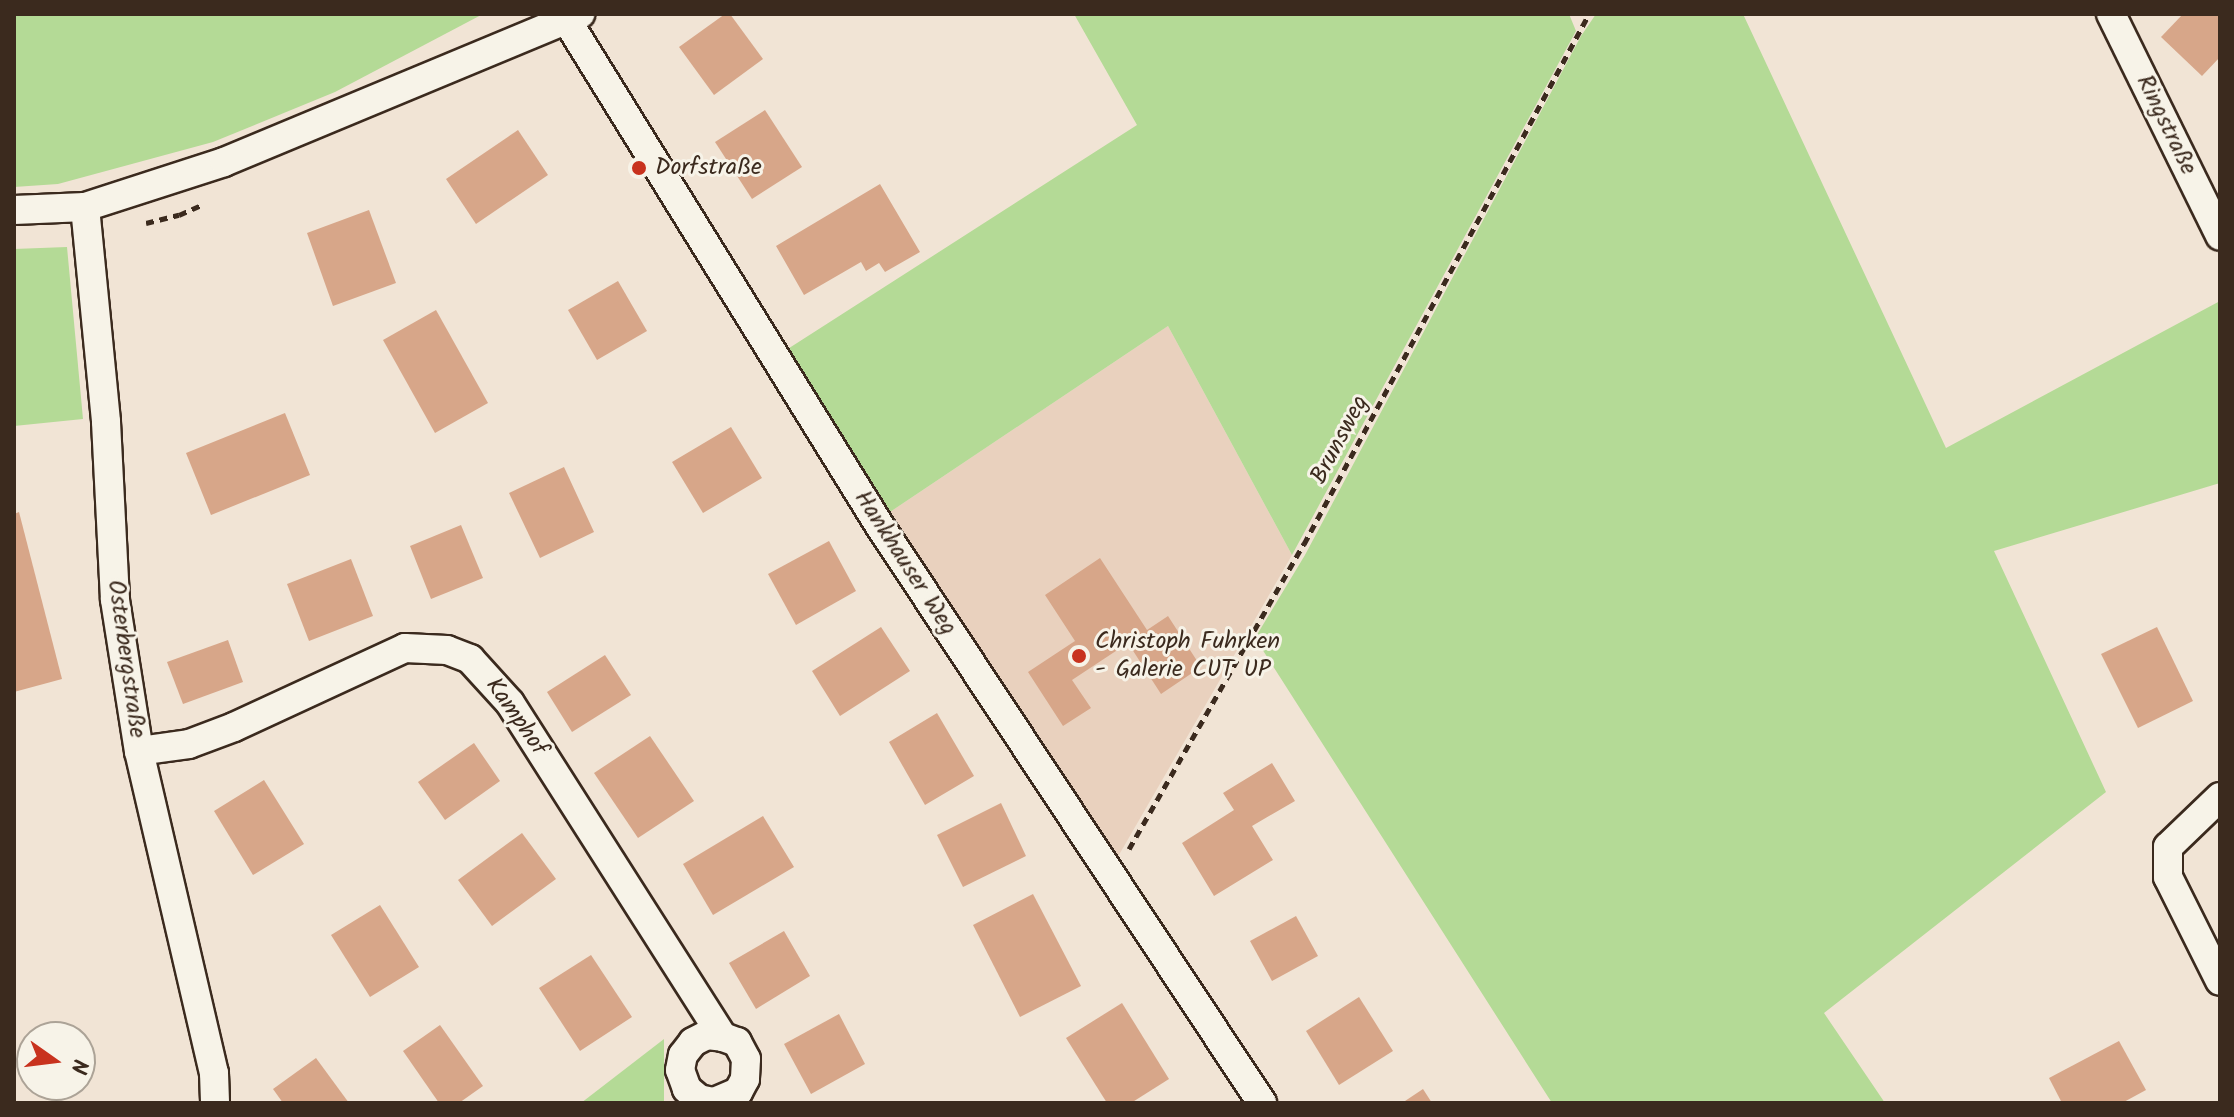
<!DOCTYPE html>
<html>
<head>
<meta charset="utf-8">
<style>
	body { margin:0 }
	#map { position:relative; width:2234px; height:1117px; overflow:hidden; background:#f1e4d5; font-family:Kalam,sans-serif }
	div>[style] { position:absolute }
	.built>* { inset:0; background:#e9d1be }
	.green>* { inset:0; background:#b4da96 }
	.building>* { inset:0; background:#d7a689 }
	.path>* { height:5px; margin-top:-2.5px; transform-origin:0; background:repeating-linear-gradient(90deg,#3b2a1e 0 8px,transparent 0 14px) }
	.roads { filter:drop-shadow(2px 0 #3b2a1e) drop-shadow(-2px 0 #3b2a1e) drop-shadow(0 2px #3b2a1e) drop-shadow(0 -2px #3b2a1e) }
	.minor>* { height:28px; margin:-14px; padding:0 14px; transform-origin:14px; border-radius:14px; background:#f7f3e8 }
	.dots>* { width:22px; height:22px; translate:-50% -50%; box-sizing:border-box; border:4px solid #f7f3e8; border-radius:50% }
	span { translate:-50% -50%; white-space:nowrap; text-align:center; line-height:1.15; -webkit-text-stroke:6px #f7f3e8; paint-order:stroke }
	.street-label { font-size:24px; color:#3b2a1e }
	.poi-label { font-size:24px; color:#3b2a1e }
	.left { translate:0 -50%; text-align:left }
	.frame { position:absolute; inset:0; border:16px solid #3b2a1e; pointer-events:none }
	.north { position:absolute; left:16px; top:1021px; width:80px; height:80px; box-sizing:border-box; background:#f7f3e8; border:2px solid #aca397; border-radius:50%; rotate:104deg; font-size:22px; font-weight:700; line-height:32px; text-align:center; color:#3b2a1e }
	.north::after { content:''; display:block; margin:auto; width:28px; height:36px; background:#c8321e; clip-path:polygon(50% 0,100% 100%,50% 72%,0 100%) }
</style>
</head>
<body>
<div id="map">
	<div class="built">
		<div style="clip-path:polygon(1168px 326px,1292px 555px,1112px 867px,884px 516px)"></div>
	</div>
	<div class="green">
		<div style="clip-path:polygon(14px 14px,483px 14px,335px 92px,213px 142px,58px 184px,14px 187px)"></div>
		<div style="clip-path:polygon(1074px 14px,1569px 14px,1576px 31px,1292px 555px,1168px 326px,884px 516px,783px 352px,1137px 125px)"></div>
		<div style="clip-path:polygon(1596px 14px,1743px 14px,1946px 448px,2220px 301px,2220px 483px,1994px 551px,2106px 792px,1824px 1013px,1885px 1103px,1552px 1103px,1255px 638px,1305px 555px,1581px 36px)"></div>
		<div style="clip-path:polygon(67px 247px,83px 419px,14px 426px,14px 249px)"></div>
		<div style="clip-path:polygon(664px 1039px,664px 1103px,581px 1103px)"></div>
	</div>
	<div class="building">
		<div style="clip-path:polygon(725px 14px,730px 14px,763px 59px,714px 95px,679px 47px)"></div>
		<div style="clip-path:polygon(2183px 14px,2220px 14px,2220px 57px,2202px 76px,2161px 37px)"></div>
		<div style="clip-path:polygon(765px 110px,802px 167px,752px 199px,715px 142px)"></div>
		<div style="clip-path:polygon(518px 130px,548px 175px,476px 224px,446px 179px)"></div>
		<div style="clip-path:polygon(880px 184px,920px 252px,885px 272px,879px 263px,866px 271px,861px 262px,804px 295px,776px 246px)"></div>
		<div style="clip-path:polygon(369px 210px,396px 283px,333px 306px,307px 233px)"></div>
		<div style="clip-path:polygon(618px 281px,647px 331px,597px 360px,568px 310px)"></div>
		<div style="clip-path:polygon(436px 310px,488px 403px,435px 433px,383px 340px)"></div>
		<div style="clip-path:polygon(285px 413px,310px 475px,211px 515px,186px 453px)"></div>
		<div style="clip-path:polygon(731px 427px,762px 478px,703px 513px,672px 462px)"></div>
		<div style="clip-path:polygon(564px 467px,594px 532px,540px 558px,509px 493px)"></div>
		<div style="clip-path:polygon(19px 512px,62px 679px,14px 692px,14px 514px)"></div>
		<div style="clip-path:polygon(461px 525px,483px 578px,431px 599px,410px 546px)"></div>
		<div style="clip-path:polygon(829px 541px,856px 591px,796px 625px,768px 574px)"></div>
		<div style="clip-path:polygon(1100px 558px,1147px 630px,1168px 616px,1201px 667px,1161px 694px,1128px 643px,1072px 680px,1091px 708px,1063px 726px,1028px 672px,1075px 641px,1045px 595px)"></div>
		<div style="clip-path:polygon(351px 559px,373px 616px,309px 641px,287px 584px)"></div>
		<div style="clip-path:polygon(881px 627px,910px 671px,840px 716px,812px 671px)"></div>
		<div style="clip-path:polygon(2157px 627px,2193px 701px,2138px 728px,2101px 654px)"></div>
		<div style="clip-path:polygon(228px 640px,243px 682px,183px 704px,167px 662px)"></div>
		<div style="clip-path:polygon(605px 655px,631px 695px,572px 732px,547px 692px)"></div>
		<div style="clip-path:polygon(937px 713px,974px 776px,925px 805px,889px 742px)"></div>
		<div style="clip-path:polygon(650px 736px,694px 801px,638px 838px,594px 773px)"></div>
		<div style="clip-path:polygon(474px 743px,500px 781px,445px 820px,418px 782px)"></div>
		<div style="clip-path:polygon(1272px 763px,1295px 801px,1252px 826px,1273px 860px,1214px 896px,1182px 843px,1234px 810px,1223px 793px)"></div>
		<div style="clip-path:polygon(264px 780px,304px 844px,253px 875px,214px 811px)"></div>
		<div style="clip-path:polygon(1001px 803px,1026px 856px,963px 887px,937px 835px)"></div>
		<div style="clip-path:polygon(763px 816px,794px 867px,713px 915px,683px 864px)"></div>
		<div style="clip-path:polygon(522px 833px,556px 879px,492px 926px,458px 880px)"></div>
		<div style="clip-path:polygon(1033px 894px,1081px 986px,1020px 1017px,973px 925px)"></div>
		<div style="clip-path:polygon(380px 905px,419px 967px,370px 997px,331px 935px)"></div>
		<div style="clip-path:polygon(1296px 916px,1318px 956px,1272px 981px,1250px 941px)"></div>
		<div style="clip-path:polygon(784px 931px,810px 976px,756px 1009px,729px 963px)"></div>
		<div style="clip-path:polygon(591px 955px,632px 1017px,580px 1051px,539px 988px)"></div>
		<div style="clip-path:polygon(1359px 997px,1393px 1051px,1339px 1085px,1306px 1031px)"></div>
		<div style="clip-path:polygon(1122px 1003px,1169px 1079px,1131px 1103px,1107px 1103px,1066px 1038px)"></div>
		<div style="clip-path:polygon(839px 1014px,865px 1064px,811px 1094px,784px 1044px)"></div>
		<div style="clip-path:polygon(440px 1025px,483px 1086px,459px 1103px,439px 1103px,403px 1051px)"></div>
		<div style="clip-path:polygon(2119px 1041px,2146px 1090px,2122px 1103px,2062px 1103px,2049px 1078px)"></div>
		<div style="clip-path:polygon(316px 1058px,349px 1103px,283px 1103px,273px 1089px)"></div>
		<div style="clip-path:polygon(1423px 1089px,1432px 1103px,1402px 1103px)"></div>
	</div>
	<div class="path">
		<div style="left:146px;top:223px;width:34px;rotate:-14deg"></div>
		<div style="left:179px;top:215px;width:27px;rotate:-24deg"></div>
		<div style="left:1129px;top:849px;width:352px;rotate:-60.2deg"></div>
		<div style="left:1304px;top:544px;width:602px;rotate:-61.73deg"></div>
	</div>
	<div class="roads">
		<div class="minor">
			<div style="left:563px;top:14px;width:599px;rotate:58.25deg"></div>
			<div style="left:878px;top:523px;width:696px;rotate:56.49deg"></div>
			<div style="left:2111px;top:14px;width:247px;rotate:63.8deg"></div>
			<div style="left:85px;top:207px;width:216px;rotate:84.4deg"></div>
			<div style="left:106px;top:422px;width:178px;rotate:87.1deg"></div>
			<div style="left:115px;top:600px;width:153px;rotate:81deg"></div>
			<div style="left:139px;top:751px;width:331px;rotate:76.9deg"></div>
			<div style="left:214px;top:1073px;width:30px;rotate:88deg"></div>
			<div style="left:14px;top:210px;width:71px;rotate:-2.4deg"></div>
			<div style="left:85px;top:207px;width:146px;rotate:-17.9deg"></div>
			<div style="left:224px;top:162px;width:386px;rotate:-22.6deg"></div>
			<div style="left:139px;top:751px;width:50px;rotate:-8deg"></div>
			<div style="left:189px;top:744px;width:48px;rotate:-20.7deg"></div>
			<div style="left:234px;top:727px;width:188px;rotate:-24.8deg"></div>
			<div style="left:405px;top:648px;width:42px;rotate:2.7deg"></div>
			<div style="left:447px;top:650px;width:25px;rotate:21deg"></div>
			<div style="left:470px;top:659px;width:59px;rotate:47.7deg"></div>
			<div style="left:510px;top:703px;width:396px;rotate:57.5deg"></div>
			<div style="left:723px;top:1037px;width:15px;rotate:20deg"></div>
			<div style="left:737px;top:1042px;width:19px;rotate:62deg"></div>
			<div style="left:746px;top:1059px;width:20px;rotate:93deg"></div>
			<div style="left:745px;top:1079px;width:15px;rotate:118deg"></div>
			<div style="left:738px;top:1092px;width:28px;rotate:157deg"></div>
			<div style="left:2220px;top:797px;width:72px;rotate:136.1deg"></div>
			<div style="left:2168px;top:847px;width:30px;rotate:90deg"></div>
			<div style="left:2168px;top:877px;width:116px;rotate:63.4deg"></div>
			<div style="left:713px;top:1102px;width:14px;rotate:-168deg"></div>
			<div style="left:699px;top:1099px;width:16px;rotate:-140deg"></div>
			<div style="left:687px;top:1089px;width:20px;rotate:-110deg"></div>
			<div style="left:680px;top:1070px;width:15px;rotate:-79deg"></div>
			<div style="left:683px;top:1055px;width:16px;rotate:-52deg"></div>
			<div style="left:693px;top:1042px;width:16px;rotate:-27deg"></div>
			<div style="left:707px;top:1035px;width:16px;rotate:7deg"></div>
		</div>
	</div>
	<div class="dots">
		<div style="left:639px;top:168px;background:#c8321e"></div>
		<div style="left:1079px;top:656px;background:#c8321e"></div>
	</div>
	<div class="street-label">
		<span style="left:2166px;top:125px;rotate:64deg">Ringstraße</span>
		<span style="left:1340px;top:440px;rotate:-62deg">Brunsweg</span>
		<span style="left:905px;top:563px;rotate:57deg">Hankhauser Weg</span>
		<span style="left:126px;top:659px;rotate:82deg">Osterbergstraße</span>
		<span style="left:516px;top:717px;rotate:55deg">Kamphof</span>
	</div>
	<div class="poi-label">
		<span class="left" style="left:655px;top:168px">Dorfstraße</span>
		<span class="left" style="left:1095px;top:656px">Christoph Fuhrken<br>- Galerie CUT UP</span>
	</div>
	<div class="frame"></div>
	<div class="north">N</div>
</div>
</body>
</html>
